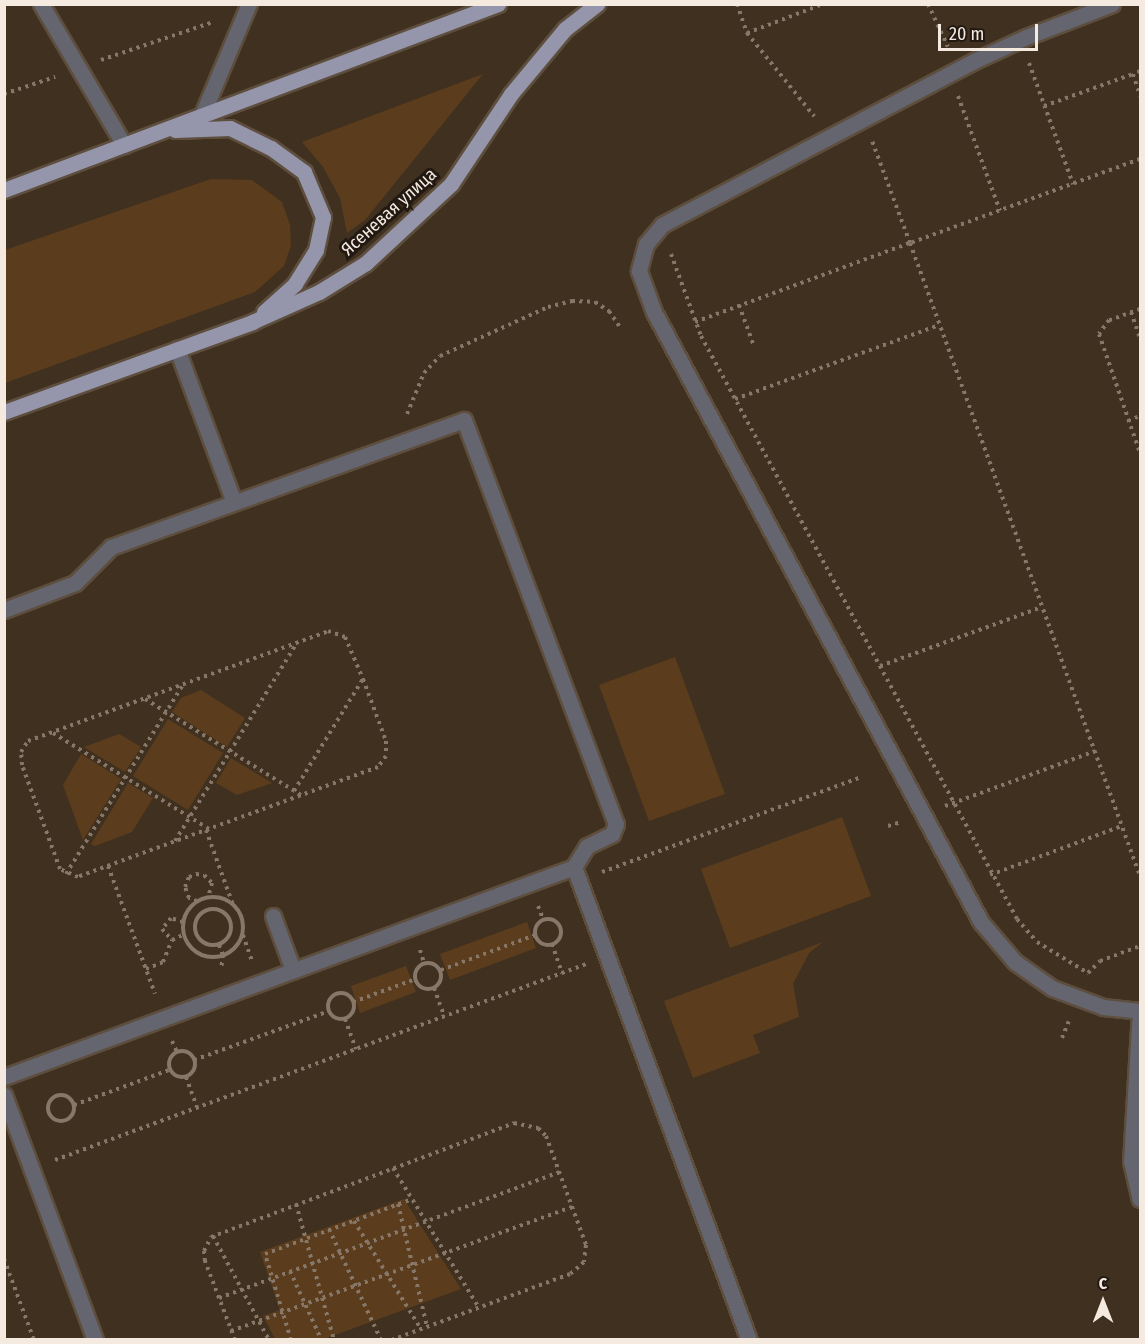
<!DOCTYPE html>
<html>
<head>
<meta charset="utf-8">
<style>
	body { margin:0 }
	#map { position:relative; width:1145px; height:1344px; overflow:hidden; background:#40301f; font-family:"Fira Sans Condensed",sans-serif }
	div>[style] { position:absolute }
	.green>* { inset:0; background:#5b3d1d }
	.path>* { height:4px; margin-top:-2px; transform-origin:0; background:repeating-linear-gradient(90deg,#867769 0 3px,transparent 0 7.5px) }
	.path>.ring { margin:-2px; padding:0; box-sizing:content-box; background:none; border:4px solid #867769; border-radius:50% }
	.roads { filter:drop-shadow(2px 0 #5d4e3e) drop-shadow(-2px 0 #5d4e3e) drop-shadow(0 2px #5d4e3e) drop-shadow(0 -2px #5d4e3e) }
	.minor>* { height:15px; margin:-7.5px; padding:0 7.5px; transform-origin:7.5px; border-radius:7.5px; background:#656570 }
	.major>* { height:15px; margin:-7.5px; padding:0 7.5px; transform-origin:7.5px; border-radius:7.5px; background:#9596ab }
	span { translate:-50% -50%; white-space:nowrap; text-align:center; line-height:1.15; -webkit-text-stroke:6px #211912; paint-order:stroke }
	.street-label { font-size:18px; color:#f5eae0 }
	.frame { position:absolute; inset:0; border:6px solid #f5eae0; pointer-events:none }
	.north { position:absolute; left:1073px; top:1272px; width:60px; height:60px; -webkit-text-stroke:4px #211912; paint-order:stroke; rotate:0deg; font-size:16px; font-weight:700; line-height:24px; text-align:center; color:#f5eae0 }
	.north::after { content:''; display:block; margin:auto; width:21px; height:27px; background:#f5eae0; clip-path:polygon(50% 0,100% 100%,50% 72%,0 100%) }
	.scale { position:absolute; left:938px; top:24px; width:100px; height:27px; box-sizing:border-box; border:3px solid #f5eae0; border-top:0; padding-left:8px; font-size:18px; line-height:21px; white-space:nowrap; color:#f5eae0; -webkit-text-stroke:4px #211912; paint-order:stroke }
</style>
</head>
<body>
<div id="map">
	<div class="green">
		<div style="clip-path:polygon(483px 74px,365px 220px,347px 233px,340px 198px,323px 167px,302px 142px)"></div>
		<div style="clip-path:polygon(211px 179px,252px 180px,282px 202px,290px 225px,291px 245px,284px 266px,255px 292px,5px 383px,5px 250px)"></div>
		<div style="clip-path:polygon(675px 657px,725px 794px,649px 821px,599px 685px)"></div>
		<div style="clip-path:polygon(201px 690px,245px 718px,227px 747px,172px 712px,181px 698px)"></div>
		<div style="clip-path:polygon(168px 719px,223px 753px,188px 810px,133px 776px)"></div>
		<div style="clip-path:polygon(119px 734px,141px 747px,125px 772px,84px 747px)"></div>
		<div style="clip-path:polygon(81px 754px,121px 779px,83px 840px,63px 785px)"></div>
		<div style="clip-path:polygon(231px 758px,272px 783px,237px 795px,216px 783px)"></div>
		<div style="clip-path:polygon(128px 783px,153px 798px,132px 832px,95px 846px,91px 844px)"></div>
		<div style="clip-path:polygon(842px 817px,871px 896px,730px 948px,701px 869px)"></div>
		<div style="clip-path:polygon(527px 922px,536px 948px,450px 980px,440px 954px)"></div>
		<div style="clip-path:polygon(823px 942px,809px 953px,793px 984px,799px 1017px,753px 1035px,760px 1053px,693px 1078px,664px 1001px)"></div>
		<div style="clip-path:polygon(406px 966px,416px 992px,360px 1013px,351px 986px)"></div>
		<div style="clip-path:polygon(404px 1199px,461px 1289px,324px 1339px,275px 1339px,263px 1316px,280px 1310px,260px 1252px)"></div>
	</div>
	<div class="path">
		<div style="left:737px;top:4px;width:31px;rotate:71deg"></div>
		<div style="left:747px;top:33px;width:81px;rotate:-20.9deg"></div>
		<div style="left:928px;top:4px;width:47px;rotate:65.1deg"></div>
		<div style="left:747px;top:33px;width:107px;rotate:51.1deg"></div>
		<div style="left:101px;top:60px;width:118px;rotate:-18.7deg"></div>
		<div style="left:1029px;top:63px;width:129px;rotate:70deg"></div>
		<div style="left:1140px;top:71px;width:8px;rotate:157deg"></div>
		<div style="left:1133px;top:74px;width:23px;rotate:72deg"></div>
		<div style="left:4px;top:94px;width:54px;rotate:-18.4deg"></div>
		<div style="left:958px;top:96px;width:122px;rotate:69.9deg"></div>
		<div style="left:1044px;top:106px;width:95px;rotate:-19.8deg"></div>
		<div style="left:1140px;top:159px;width:245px;rotate:159.9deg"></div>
		<div style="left:910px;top:243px;width:673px;rotate:70.03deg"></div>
		<div style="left:671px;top:254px;width:87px;rotate:69.9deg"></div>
		<div style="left:701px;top:336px;width:663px;rotate:61.54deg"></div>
		<div style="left:1017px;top:919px;width:30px;rotate:49deg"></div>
		<div style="left:1037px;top:942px;width:60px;rotate:31.3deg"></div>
		<div style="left:1088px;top:973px;width:17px;rotate:-45deg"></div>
		<div style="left:1100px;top:961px;width:43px;rotate:-20.6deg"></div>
		<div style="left:739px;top:305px;width:44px;rotate:69.9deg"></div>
		<div style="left:1140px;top:309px;width:33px;rotate:160deg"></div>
		<div style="left:1109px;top:320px;width:17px;rotate:126deg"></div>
		<div style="left:1099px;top:334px;width:126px;rotate:71deg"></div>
		<div style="left:1131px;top:312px;width:28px;rotate:71deg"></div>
		<div style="left:695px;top:322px;width:229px;rotate:-20.2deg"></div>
		<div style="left:910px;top:243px;width:109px;rotate:-110.4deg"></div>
		<div style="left:735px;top:399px;width:217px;rotate:-19.9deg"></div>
		<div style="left:407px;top:414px;width:44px;rotate:-67.5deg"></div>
		<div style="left:424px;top:373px;width:23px;rotate:-47deg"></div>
		<div style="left:440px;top:356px;width:119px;rotate:-24.4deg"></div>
		<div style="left:548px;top:307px;width:25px;rotate:-14deg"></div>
		<div style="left:572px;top:301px;width:23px;rotate:2deg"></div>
		<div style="left:595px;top:302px;width:17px;rotate:33deg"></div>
		<div style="left:609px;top:311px;width:22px;rotate:56deg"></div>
		<div style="left:1128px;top:421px;width:13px;rotate:-23deg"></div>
		<div style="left:328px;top:631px;width:18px;rotate:19deg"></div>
		<div style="left:345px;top:637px;width:46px;rotate:66.8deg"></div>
		<div style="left:363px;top:679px;width:66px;rotate:69.6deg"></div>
		<div style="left:386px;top:741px;width:15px;rotate:90deg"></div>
		<div style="left:386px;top:756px;width:14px;rotate:126deg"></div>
		<div style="left:378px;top:767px;width:320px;rotate:159.9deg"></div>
		<div style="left:78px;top:877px;width:20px;rotate:-156deg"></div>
		<div style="left:60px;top:869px;width:111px;rotate:-110.1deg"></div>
		<div style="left:22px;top:765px;width:13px;rotate:-94deg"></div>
		<div style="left:21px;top:752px;width:13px;rotate:-58deg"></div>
		<div style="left:28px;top:741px;width:320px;rotate:-20.1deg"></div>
		<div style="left:880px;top:666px;width:172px;rotate:-20deg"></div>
		<div style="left:145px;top:699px;width:183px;rotate:31.6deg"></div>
		<div style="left:53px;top:733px;width:183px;rotate:31.6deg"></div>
		<div style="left:294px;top:791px;width:132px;rotate:-58.4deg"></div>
		<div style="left:945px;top:806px;width:160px;rotate:-20.1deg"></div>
		<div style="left:888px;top:826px;width:14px;rotate:-17deg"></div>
		<div style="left:206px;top:830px;width:80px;rotate:70.2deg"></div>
		<div style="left:175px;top:841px;width:233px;rotate:-58.4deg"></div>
		<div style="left:108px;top:866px;width:136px;rotate:69.8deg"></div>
		<div style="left:602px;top:872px;width:276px;rotate:-20.1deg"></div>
		<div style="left:66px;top:874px;width:221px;rotate:-58.3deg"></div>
		<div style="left:990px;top:875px;width:141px;rotate:-20.4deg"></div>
		<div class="ring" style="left:183px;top:897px;width:56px;height:56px"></div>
		<div style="left:197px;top:901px;width:9px;rotate:-159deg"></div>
		<div style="left:189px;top:898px;width:12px;rotate:-110deg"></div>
		<div style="left:185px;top:887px;width:11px;rotate:-68deg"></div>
		<div style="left:189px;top:877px;width:8px;rotate:-23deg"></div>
		<div style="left:196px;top:874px;width:8px;rotate:7deg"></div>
		<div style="left:204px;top:875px;width:11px;rotate:45deg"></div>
		<div style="left:212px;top:883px;width:16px;rotate:105deg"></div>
		<div style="left:538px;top:906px;width:14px;rotate:69deg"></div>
		<div class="ring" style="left:195px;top:909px;width:32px;height:32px"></div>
		<div class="ring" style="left:535px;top:919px;width:22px;height:22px"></div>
		<div style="left:183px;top:922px;width:13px;rotate:-162deg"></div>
		<div style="left:171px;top:918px;width:14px;rotate:129deg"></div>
		<div style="left:162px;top:929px;width:15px;rotate:48deg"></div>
		<div style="left:172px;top:940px;width:14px;rotate:-25deg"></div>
		<div style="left:243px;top:935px;width:28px;rotate:71deg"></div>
		<div style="left:552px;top:944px;width:31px;rotate:71deg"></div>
		<div style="left:219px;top:945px;width:11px;rotate:68deg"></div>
		<div style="left:223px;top:955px;width:15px;rotate:98deg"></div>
		<div style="left:420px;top:950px;width:14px;rotate:73deg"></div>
		<div class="ring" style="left:415px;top:963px;width:22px;height:22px"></div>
		<div style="left:146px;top:969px;width:18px;rotate:-22deg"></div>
		<div style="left:163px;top:962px;width:24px;rotate:-68deg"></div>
		<div style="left:441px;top:970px;width:100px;rotate:-20.4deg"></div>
		<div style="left:434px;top:988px;width:30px;rotate:70deg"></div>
		<div class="ring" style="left:328px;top:993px;width:22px;height:22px"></div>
		<div style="left:353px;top:1002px;width:67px;rotate:-20.1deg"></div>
		<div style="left:345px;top:1019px;width:32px;rotate:70deg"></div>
		<div style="left:1062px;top:1038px;width:18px;rotate:-68deg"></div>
		<div style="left:172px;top:1041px;width:12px;rotate:66deg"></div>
		<div class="ring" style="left:169px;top:1051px;width:22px;height:22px"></div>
		<div style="left:194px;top:1060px;width:144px;rotate:-19.9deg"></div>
		<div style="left:186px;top:1077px;width:32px;rotate:70deg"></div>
		<div class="ring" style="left:48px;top:1095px;width:22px;height:22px"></div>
		<div style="left:74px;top:1105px;width:101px;rotate:-20.2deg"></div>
		<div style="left:55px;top:1160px;width:566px;rotate:-20.26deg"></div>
		<div style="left:393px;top:1168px;width:164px;rotate:58.4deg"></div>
		<div style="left:296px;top:1204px;width:141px;rotate:74.4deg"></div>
		<div style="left:398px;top:1204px;width:126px;rotate:76.7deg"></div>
		<div style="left:354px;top:1221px;width:127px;rotate:58.2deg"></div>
		<div style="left:329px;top:1229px;width:123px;rotate:64.9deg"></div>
		<div style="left:213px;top:1236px;width:118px;rotate:61.7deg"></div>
		<div style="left:4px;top:1259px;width:86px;rotate:69.7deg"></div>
		<div style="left:290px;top:1271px;width:75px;rotate:65.5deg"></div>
		<div style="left:219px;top:1298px;width:363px;rotate:-20.3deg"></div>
		<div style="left:231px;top:1331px;width:363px;rotate:-20deg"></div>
		<div style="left:235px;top:1340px;width:85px;rotate:-110.8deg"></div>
		<div style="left:205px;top:1261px;width:10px;rotate:-96deg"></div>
		<div style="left:204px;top:1251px;width:16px;rotate:-63deg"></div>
		<div style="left:211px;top:1237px;width:324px;rotate:-20.6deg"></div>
		<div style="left:514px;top:1123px;width:25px;rotate:12deg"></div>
		<div style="left:538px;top:1128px;width:11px;rotate:45deg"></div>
		<div style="left:546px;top:1136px;width:116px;rotate:69.8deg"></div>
		<div style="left:586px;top:1245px;width:17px;rotate:97deg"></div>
		<div style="left:584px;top:1262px;width:18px;rotate:139deg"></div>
		<div style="left:570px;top:1274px;width:190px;rotate:159.7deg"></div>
		<div style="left:291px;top:1340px;width:90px;rotate:-106.8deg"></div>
		<div style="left:265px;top:1254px;width:157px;rotate:-20.5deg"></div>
	</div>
	<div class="roads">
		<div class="minor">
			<div style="left:41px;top:4px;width:164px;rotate:59.5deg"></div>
			<div style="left:1112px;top:4px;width:92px;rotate:159deg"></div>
			<div style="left:1026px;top:37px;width:57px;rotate:155.2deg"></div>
			<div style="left:974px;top:61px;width:352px;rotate:152.3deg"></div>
			<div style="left:662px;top:225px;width:25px;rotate:130deg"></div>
			<div style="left:646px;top:244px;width:28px;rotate:105deg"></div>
			<div style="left:639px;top:271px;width:44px;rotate:69.9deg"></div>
			<div style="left:654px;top:312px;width:692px;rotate:61.81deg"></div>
			<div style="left:981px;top:922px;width:52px;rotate:49.6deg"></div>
			<div style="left:1015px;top:962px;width:45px;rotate:35.1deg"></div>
			<div style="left:1052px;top:988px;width:54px;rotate:20.4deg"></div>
			<div style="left:1103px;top:1007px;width:37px;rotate:6deg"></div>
			<div style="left:202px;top:115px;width:121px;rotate:-67.1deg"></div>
			<div style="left:177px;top:349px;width:163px;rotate:69.6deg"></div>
			<div style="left:4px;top:610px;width:76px;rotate:-20.8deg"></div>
			<div style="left:75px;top:583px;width:51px;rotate:-45deg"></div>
			<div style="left:111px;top:547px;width:375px;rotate:-19.8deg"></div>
			<div style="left:464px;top:420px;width:432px;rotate:69.4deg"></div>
			<div style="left:616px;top:824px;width:11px;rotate:112deg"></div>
			<div style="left:612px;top:834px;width:28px;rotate:154deg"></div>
			<div style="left:587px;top:846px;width:25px;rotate:122deg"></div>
			<div style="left:273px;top:916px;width:58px;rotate:69.7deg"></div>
			<div style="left:1140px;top:1011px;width:150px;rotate:93.4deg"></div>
			<div style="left:1131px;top:1161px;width:39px;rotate:77deg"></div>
			<div style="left:4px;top:1077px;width:607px;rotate:-20.22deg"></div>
			<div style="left:574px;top:867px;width:504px;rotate:69.7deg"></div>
			<div style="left:4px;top:1095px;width:261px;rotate:69.6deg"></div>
		</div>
		<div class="major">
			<div style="left:175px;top:130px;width:55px;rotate:-2.1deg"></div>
			<div style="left:230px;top:128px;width:46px;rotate:26deg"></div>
			<div style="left:271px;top:148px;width:41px;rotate:36deg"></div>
			<div style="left:304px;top:172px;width:49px;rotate:67.1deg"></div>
			<div style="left:323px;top:217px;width:34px;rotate:102deg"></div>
			<div style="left:316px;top:250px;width:40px;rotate:122deg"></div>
			<div style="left:295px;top:284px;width:42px;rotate:137.9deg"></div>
			<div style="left:4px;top:190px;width:528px;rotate:-20.63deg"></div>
			<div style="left:4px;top:412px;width:264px;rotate:-19.9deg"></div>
			<div style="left:252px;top:322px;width:73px;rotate:-24.1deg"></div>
			<div style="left:319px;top:292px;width:55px;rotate:-31.7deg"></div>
			<div style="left:366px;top:263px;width:116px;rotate:-42.9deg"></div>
			<div style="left:451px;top:184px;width:108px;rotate:-56.3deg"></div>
			<div style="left:511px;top:94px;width:85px;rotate:-50.3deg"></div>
			<div style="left:565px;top:29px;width:41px;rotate:-38deg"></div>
		</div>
	</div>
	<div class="street-label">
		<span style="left:389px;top:212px;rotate:-42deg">Ясеневая улица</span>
	</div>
	<div class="frame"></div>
	<div class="north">С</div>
	<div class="scale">20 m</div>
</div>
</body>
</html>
